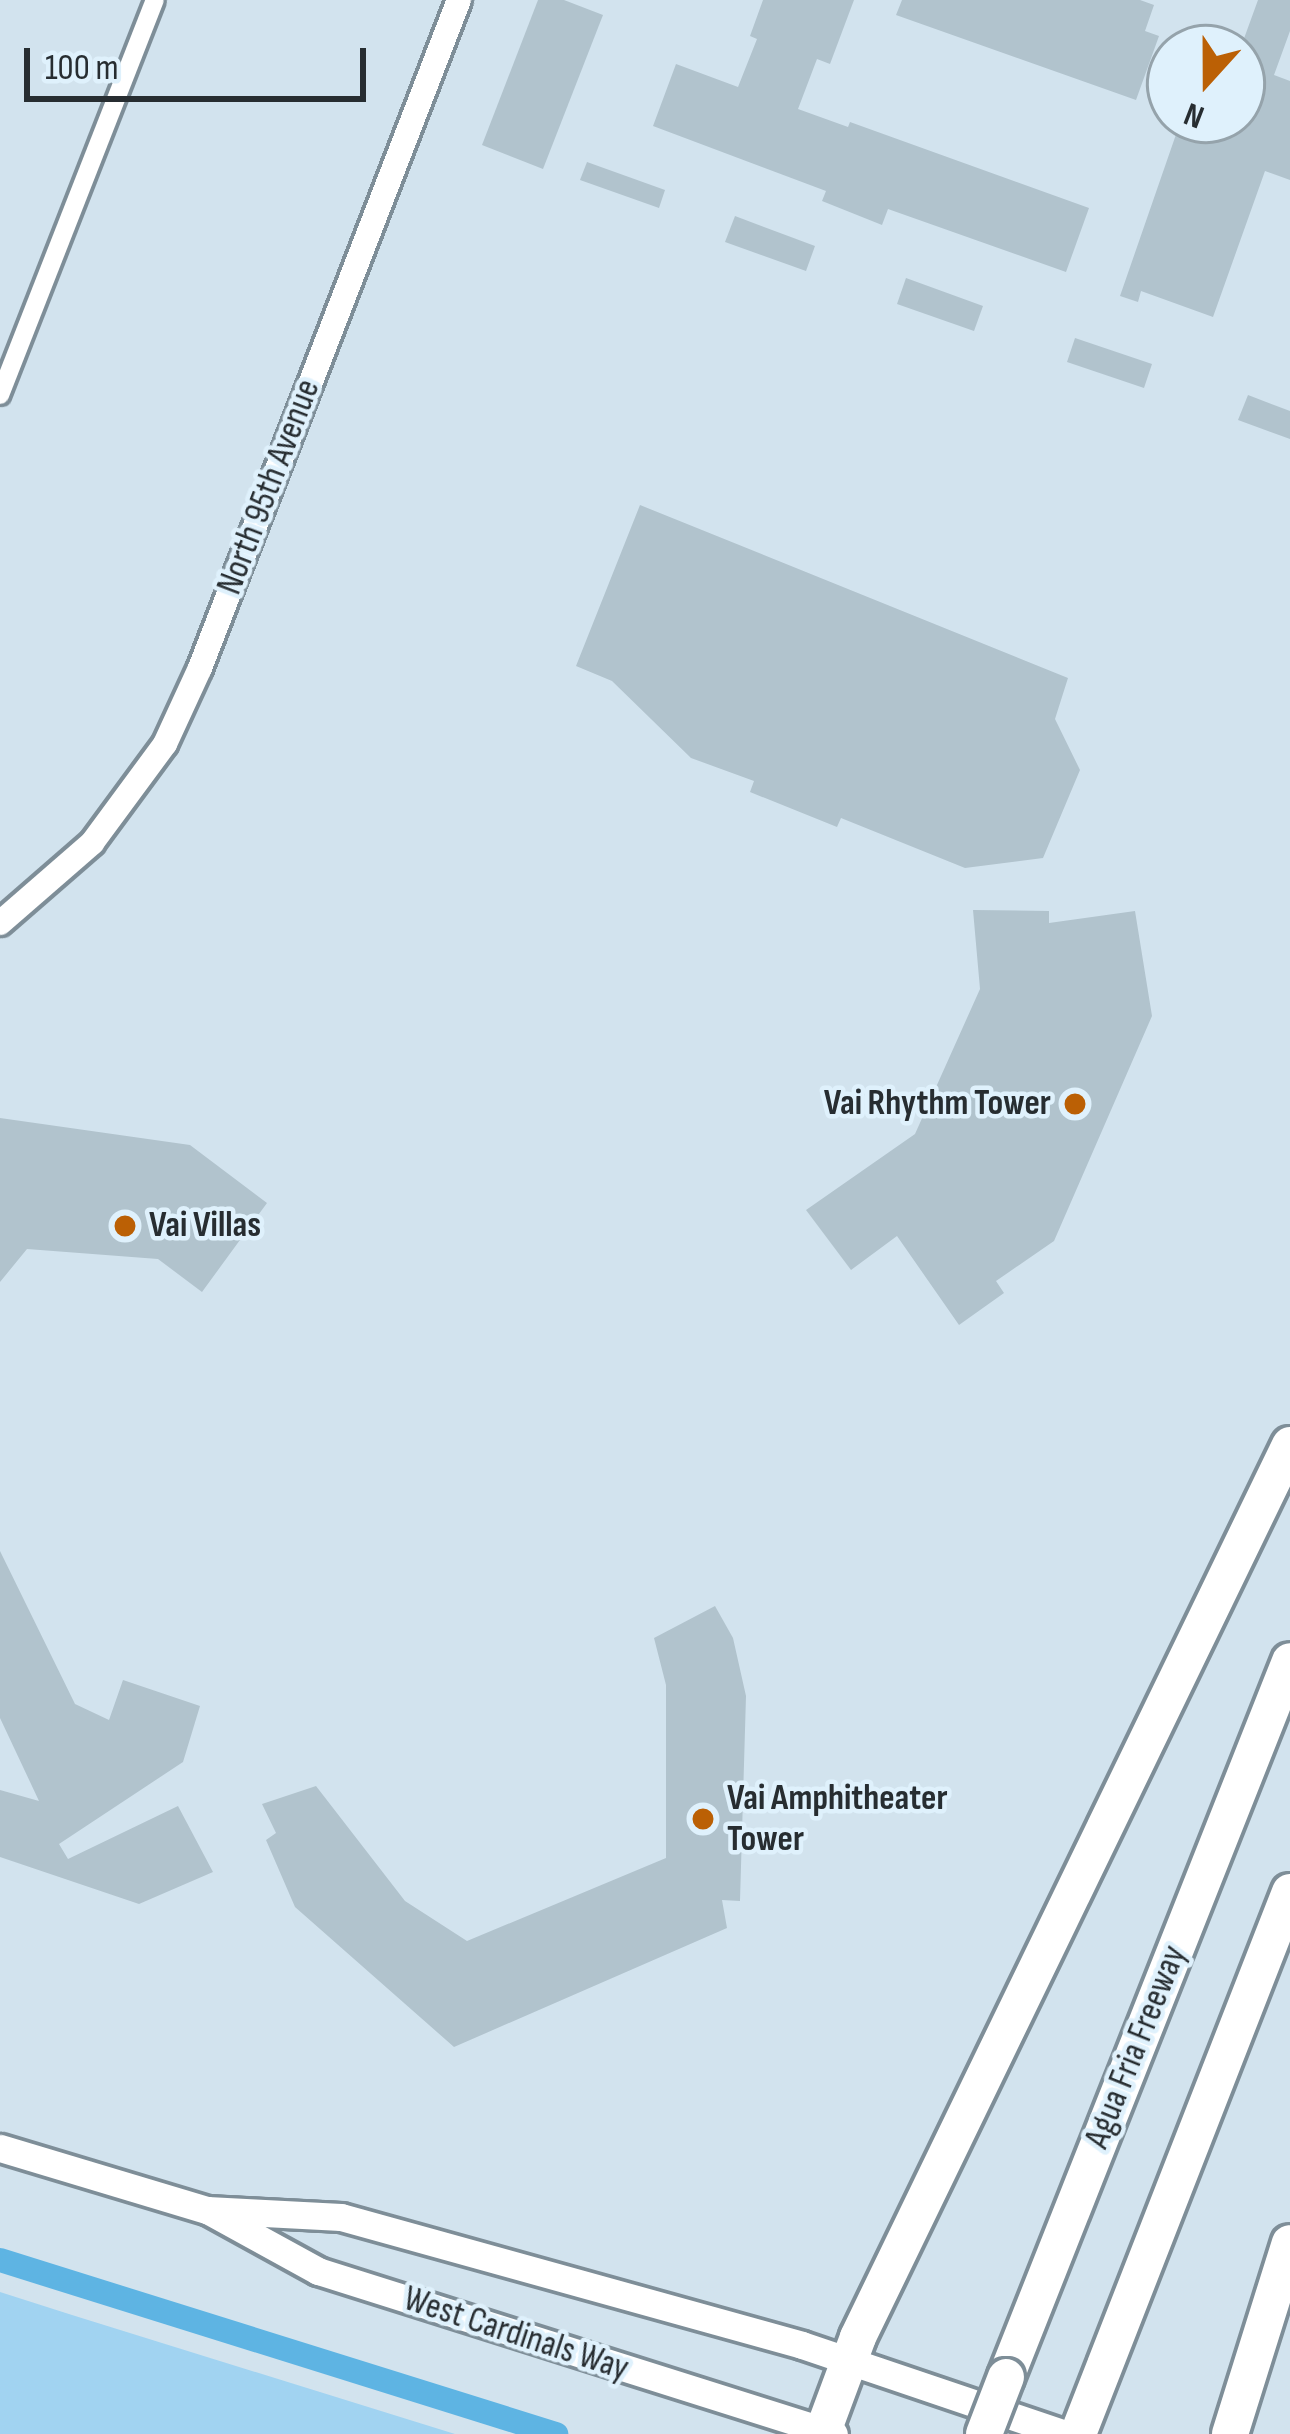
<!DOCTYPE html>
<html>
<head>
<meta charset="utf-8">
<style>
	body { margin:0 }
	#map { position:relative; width:1290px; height:2434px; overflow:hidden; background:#d2e3ee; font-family:"Sofia Sans Condensed",sans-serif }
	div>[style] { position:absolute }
	.green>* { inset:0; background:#a1d3f1 }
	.canal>* { height:24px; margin:-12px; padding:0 12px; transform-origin:12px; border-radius:12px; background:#5eb4e3 }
	.building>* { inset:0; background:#b1c3cd }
	.roads { filter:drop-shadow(3px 0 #7e8e98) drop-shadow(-3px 0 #7e8e98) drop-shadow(0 3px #7e8e98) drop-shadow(0 -3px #7e8e98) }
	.minor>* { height:18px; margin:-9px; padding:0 9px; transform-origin:9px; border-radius:9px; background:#fff }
	.tertiary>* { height:24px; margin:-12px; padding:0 12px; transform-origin:12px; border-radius:12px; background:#fff }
	.secondary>* { height:27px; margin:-13.5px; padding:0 13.5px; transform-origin:13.5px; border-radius:13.5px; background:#fff }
	.motorway>* { height:36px; margin:-18px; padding:0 18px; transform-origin:18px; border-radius:18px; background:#fff }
	.bridges { filter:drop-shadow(3px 0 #7e8e98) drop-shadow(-3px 0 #7e8e98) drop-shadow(0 3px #7e8e98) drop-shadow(0 -3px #7e8e98) }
	.motorway-bridge>* { height:36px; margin:-18px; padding:0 18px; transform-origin:18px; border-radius:18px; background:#fff }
	.dots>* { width:33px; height:33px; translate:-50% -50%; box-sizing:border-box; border:6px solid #dff1fc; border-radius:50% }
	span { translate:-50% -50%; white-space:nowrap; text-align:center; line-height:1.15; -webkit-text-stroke:9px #dff1fc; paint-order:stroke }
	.street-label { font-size:36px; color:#272d31 }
	.poi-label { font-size:36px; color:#272d31; font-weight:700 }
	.right { translate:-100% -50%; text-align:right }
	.left { translate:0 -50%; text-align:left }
	.north { position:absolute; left:1146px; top:24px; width:120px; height:120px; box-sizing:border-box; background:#dff1fc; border:3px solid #95a3ab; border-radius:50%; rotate:201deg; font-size:33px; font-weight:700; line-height:48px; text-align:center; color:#272d31 }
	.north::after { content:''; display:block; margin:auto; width:42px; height:54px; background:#bb6005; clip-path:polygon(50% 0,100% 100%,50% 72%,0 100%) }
	.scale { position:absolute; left:24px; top:48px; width:342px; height:54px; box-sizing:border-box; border:6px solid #272d31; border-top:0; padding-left:15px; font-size:36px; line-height:42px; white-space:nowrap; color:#272d31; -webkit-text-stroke:9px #dff1fc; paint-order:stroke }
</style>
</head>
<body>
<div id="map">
	<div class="green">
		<div style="clip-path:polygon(0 2292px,72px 2315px,455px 2434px,0 2434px)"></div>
	</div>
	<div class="canal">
		<div style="left:0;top:2260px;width:583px;rotate:17.38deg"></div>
	</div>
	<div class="building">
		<div style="clip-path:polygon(538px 0,564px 0,603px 15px,543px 169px,482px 145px)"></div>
		<div style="clip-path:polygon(763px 0,854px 0,830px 64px,817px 59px,798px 109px,848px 127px,850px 122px,1089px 208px,1066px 272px,888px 209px,882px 225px,822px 201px,826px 191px,653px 126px,676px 64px,738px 87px,757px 39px,750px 36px)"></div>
		<div style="clip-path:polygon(902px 0,1140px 0,1154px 5px,1145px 31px,1159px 36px,1136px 100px,896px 15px)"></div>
		<div style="clip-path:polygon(1258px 0,1290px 0,1290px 31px,1274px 75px,1290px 81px,1290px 180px,1265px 171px,1213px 317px,1141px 291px,1138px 302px,1120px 296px,1181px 120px,1242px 120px,1242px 44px)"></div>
		<div style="clip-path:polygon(587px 162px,665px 190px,659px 208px,580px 180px)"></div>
		<div style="clip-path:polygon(735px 216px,815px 246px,806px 271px,725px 242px)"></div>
		<div style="clip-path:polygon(906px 278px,983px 306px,974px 331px,897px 304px)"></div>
		<div style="clip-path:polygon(1075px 338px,1152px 364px,1144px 388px,1067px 362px)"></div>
		<div style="clip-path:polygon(1248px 395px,1290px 411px,1290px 439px,1238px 420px)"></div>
		<div style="clip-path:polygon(640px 505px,1068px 678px,1055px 719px,1080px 770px,1043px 858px,965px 868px,841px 818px,837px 827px,750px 792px,754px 781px,691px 758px,612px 681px,576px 666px)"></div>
		<div style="clip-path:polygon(973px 910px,1049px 911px,1049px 923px,1135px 911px,1152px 1016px,1054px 1241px,996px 1281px,1004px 1293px,959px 1325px,897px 1236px,851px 1270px,806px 1210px,915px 1134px,980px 989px)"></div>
		<div style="clip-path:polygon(0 1118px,190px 1145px,267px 1203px,202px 1292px,158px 1259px,27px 1249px,0 1282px)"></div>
		<div style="clip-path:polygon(0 1551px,75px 1704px,109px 1720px,123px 1680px,200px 1706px,183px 1762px,59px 1844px,68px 1859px,178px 1806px,213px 1872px,139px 1904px,0 1857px,0 1790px,39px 1801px,0 1718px)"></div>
		<div style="clip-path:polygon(715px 1606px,733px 1638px,746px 1696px,740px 1901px,722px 1900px,727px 1928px,454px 2047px,295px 1907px,266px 1840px,276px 1833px,262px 1804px,316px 1786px,405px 1901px,467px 1941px,666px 1858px,666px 1685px,654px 1638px)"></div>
	</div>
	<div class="roads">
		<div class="minor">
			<div style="left:0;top:395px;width:424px;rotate:-68.6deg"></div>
		</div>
		<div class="tertiary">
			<div style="left:0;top:923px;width:122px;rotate:-41deg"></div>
			<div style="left:92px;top:843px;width:123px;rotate:-53.6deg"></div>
			<div style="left:165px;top:744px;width:84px;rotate:-65.3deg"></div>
			<div style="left:200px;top:668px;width:716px;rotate:-68.81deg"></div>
		</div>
		<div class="secondary">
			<div style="left:0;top:2148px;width:216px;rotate:16.7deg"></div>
			<div style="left:207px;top:2210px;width:127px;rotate:28.8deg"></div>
			<div style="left:318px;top:2271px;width:541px;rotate:17.53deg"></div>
			<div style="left:207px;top:2210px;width:134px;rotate:3deg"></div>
			<div style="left:341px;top:2217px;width:478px;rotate:15.5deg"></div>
			<div style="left:802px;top:2345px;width:278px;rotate:18.7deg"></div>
		</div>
		<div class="motorway">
			<div style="left:1006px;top:2377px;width:770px;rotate:-68.36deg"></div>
			<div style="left:822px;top:2434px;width:103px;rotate:-69.6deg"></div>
			<div style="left:858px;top:2337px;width:991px;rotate:-64.16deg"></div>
			<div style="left:1078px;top:2434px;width:582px;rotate:-68.64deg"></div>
			<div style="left:1230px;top:2434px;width:200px;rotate:-72.6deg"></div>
		</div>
	</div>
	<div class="bridges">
		<div class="motorway-bridge">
			<div style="left:984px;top:2434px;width:61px;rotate:-68.9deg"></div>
		</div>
	</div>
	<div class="dots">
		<div style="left:1075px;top:1104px;background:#bb6005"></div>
		<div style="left:125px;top:1226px;background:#bb6005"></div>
		<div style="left:703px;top:1819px;background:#bb6005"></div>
	</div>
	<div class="street-label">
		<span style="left:269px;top:487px;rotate:-69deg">North 95th Avenue</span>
		<span style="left:1136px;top:2047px;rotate:-68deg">Agua Fria Freeway</span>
		<span style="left:516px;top:2334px;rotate:18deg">West Cardinals Way</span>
	</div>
	<div class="poi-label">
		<span class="right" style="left:1051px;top:1104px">Vai Rhythm Tower</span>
		<span class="left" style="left:149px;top:1226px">Vai Villas</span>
		<span class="left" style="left:727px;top:1819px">Vai Amphitheater<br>Tower</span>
	</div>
	<div class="north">N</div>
	<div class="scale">100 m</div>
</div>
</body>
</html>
